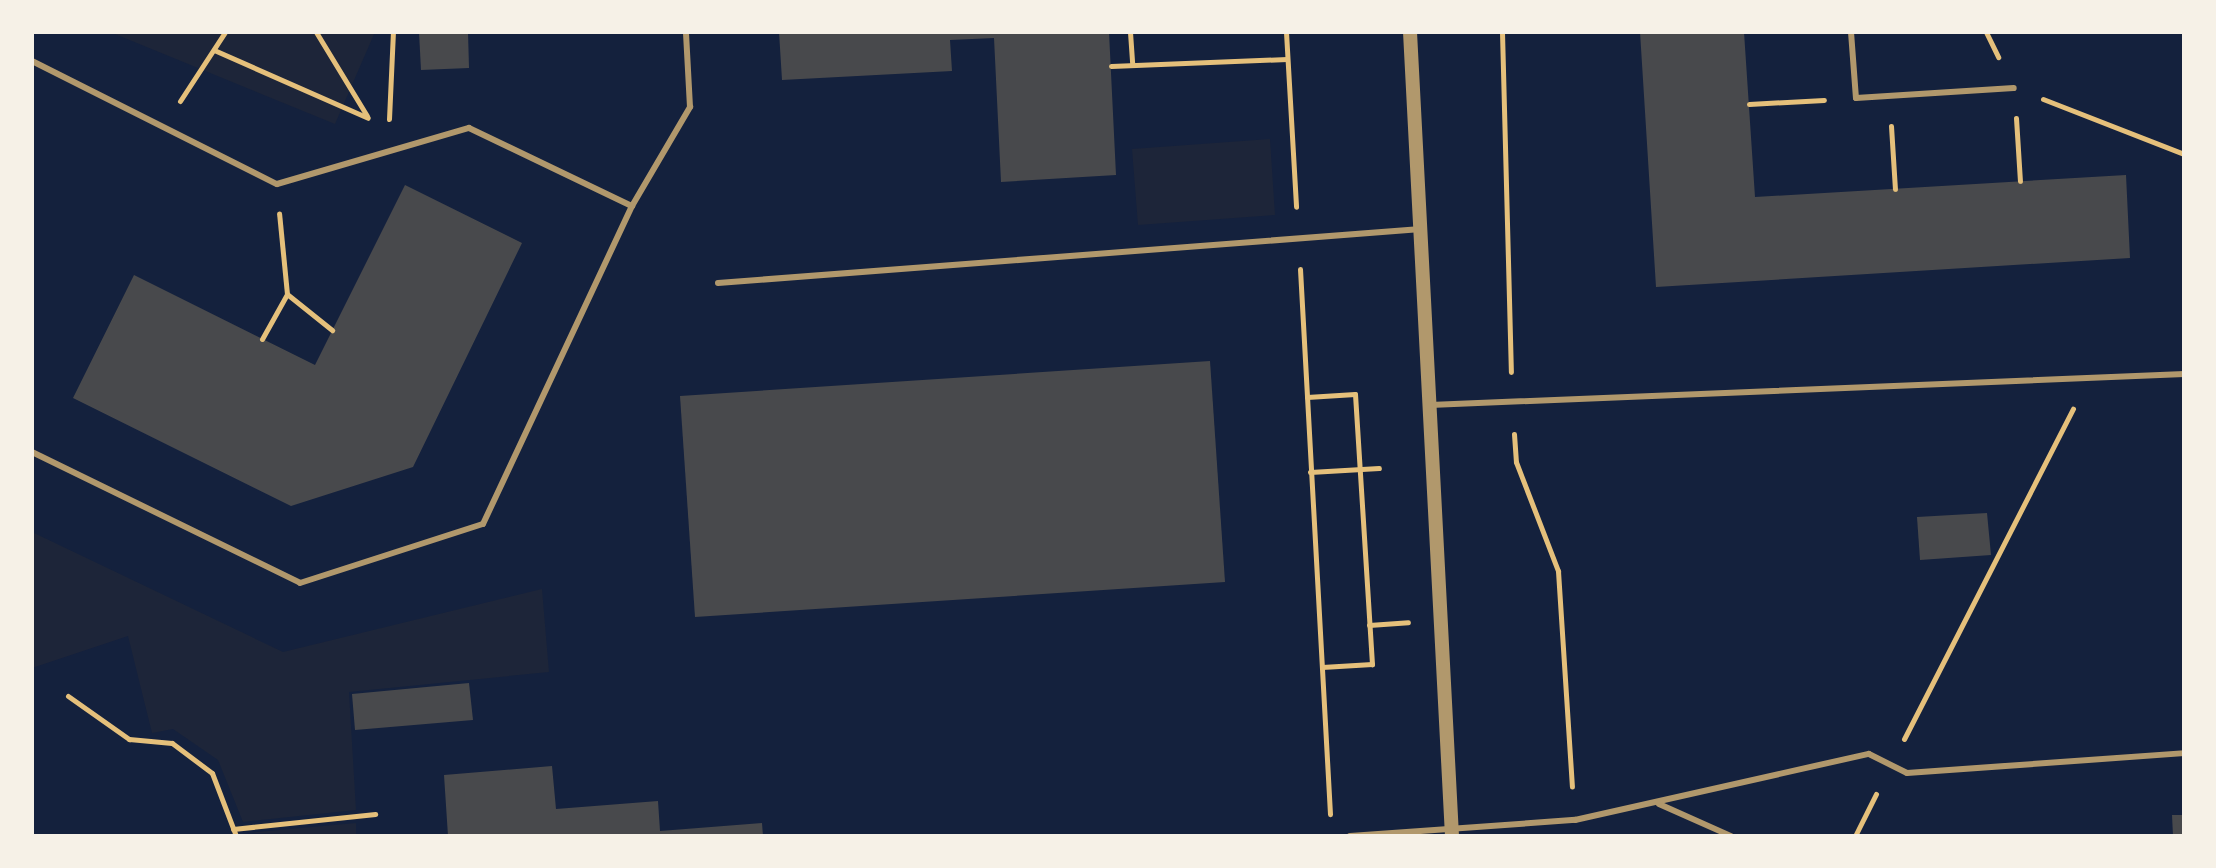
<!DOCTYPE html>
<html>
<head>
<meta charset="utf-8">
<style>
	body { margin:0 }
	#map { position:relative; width:2216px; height:868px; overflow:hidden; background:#14213d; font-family:Merriweather,serif }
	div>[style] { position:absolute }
	.green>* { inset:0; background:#1d2539 }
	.building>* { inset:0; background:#48494c }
	.path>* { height:5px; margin:-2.5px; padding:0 2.5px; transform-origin:2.5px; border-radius:2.5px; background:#e5c07b }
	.service>* { height:6px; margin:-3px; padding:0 3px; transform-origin:3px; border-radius:3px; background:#b1986c }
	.tertiary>* { height:14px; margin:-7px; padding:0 7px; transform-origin:7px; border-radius:7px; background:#b1986c }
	span { translate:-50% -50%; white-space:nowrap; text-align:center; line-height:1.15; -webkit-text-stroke:7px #f6f1e7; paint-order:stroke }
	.frame { position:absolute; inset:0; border:34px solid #f6f1e7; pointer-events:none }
</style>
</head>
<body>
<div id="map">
	<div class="green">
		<div style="clip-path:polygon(110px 32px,375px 32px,335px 124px)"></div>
		<div style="clip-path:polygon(1270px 139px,1275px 215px,1138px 225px,1132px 149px)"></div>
		<div style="clip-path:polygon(32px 532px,283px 652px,542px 589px,549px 672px,349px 692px,356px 810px,243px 822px,218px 760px,173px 729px,152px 733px,128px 636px,32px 668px)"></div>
		<div style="clip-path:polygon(356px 823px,356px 836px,247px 833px)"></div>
	</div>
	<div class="building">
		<div style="clip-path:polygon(419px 32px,468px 32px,469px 68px,421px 70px)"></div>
		<div style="clip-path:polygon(779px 32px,1109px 32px,1116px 175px,1001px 182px,994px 38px,950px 40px,952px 71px,782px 80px)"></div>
		<div style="clip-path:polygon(1640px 32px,1744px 32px,1755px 197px,2126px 175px,2130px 258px,1656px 287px)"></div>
		<div style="clip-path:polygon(405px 185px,522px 243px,413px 467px,291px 506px,73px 398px,134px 275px,315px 365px)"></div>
		<div style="clip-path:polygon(1210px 361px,1225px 582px,695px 617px,680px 396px)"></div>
		<div style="clip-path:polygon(1987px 513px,1991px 555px,1920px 560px,1917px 517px)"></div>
		<div style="clip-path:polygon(469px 683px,473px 720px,355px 730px,352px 694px)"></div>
		<div style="clip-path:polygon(552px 766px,556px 809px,658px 801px,660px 831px,762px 823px,763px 836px,448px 836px,444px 775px)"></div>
		<div style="clip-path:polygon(2172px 815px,2184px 815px,2184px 836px,2173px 836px)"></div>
	</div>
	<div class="path">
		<div style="left:316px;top:32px;width:98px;rotate:58.7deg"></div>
		<div style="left:1130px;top:32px;width:32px;rotate:86deg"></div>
		<div style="left:1286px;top:32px;width:175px;rotate:86.7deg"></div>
		<div style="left:1502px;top:32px;width:340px;rotate:88.5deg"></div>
		<div style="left:1986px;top:32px;width:28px;rotate:64deg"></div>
		<div style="left:214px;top:50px;width:168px;rotate:23.8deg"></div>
		<div style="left:1111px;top:66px;width:176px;rotate:-2.3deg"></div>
		<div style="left:2043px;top:99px;width:151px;rotate:21.3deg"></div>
		<div style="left:180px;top:101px;width:82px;rotate:-56.9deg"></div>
		<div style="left:1749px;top:104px;width:75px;rotate:-3.1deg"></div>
		<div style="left:2016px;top:118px;width:63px;rotate:86.4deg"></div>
		<div style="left:389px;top:119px;width:87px;rotate:-87.4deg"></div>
		<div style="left:1891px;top:126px;width:63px;rotate:86.4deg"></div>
		<div style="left:1300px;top:269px;width:546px;rotate:86.85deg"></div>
		<div style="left:287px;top:294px;width:58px;rotate:38.7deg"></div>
		<div style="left:262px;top:339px;width:51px;rotate:-60.9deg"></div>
		<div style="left:287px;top:294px;width:81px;rotate:-95.6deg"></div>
		<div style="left:1307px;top:397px;width:48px;rotate:-3.6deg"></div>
		<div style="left:1355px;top:394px;width:271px;rotate:86.4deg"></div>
		<div style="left:1372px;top:664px;width:50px;rotate:176.6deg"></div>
		<div style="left:1514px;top:434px;width:28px;rotate:86deg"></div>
		<div style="left:1516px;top:462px;width:117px;rotate:68.9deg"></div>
		<div style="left:1558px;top:571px;width:216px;rotate:86.3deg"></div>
		<div style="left:1310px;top:472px;width:69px;rotate:-3.3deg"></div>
		<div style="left:1369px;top:625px;width:39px;rotate:-4deg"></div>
		<div style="left:68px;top:696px;width:75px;rotate:35.2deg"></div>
		<div style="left:129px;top:739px;width:43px;rotate:5.3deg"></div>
		<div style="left:172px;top:743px;width:50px;rotate:36.9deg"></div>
		<div style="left:212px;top:773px;width:67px;rotate:69.1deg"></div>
		<div style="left:1904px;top:739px;width:371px;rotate:-62.9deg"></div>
		<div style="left:233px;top:829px;width:143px;rotate:-6deg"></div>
		<div style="left:1855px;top:836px;width:47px;rotate:-63.4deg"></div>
	</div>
	<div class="service">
		<div style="left:1851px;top:32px;width:66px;rotate:85.7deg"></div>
		<div style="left:1856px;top:98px;width:158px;rotate:-3.6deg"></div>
		<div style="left:32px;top:61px;width:274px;rotate:26.7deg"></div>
		<div style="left:277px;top:184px;width:200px;rotate:-16.3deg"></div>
		<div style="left:469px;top:128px;width:181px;rotate:25.6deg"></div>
		<div style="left:718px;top:283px;width:705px;rotate:-4.39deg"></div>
		<div style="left:1430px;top:405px;width:755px;rotate:-2.35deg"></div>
		<div style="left:32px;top:452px;width:298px;rotate:26deg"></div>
		<div style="left:300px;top:583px;width:192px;rotate:-17.9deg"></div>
		<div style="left:483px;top:524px;width:351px;rotate:-64.9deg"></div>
		<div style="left:632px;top:206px;width:115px;rotate:-59.6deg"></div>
		<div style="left:690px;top:107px;width:75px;rotate:-93.1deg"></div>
		<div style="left:1659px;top:804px;width:79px;rotate:24deg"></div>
		<div style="left:1350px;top:836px;width:226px;rotate:-4.1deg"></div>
		<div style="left:1575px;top:820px;width:301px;rotate:-12.7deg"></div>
		<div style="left:1869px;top:754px;width:42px;rotate:26.6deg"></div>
		<div style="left:1907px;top:773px;width:278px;rotate:-4.1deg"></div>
	</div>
	<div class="tertiary">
		<div style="left:1410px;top:32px;width:805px;rotate:87.01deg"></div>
	</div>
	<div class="frame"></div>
</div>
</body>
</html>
